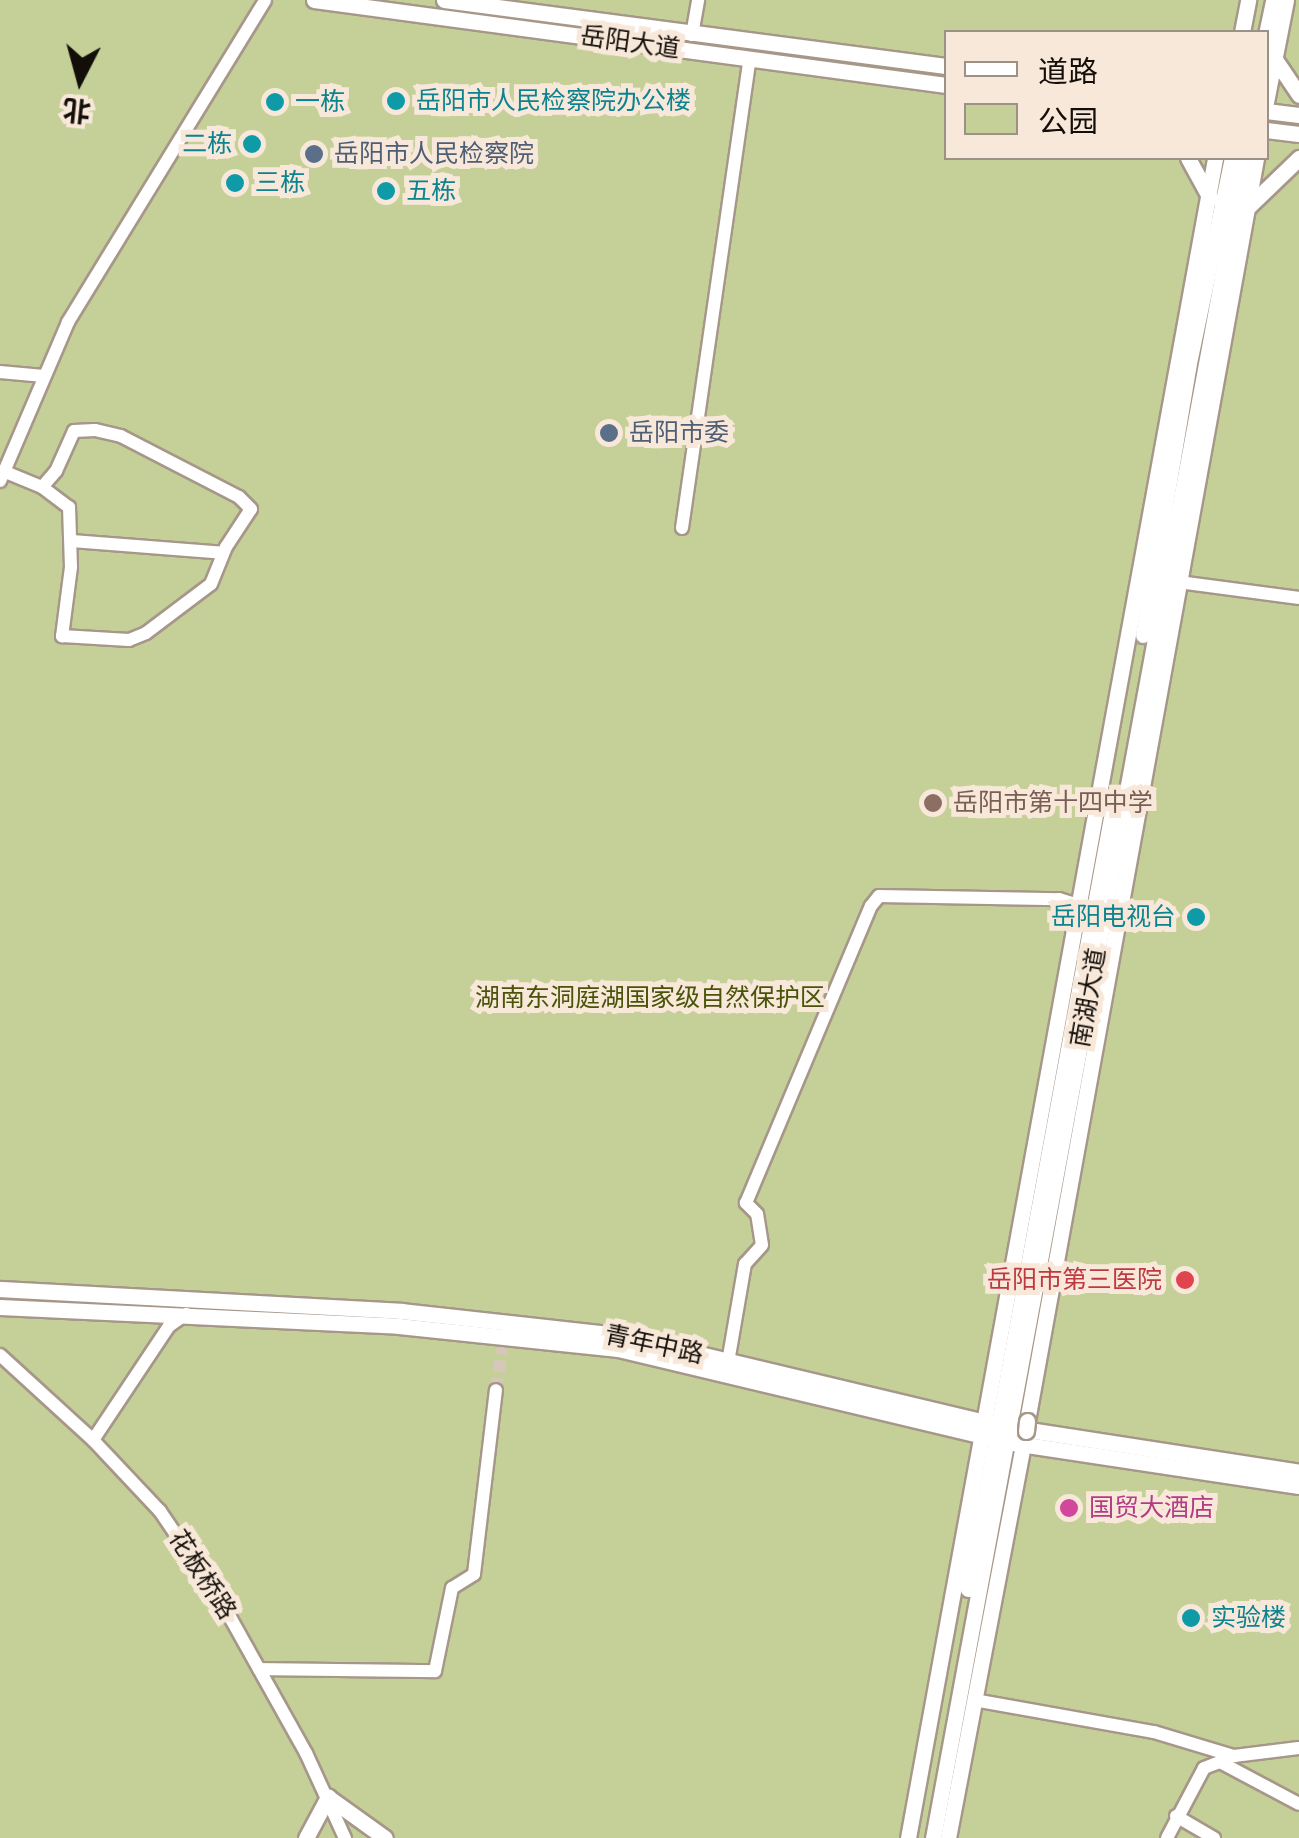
<!DOCTYPE html>
<html>
<head>
<meta charset="utf-8">
<style>
	body { margin:0 }
	#map { position:relative; width:1299px; height:1838px; overflow:hidden; background:#f8e8d9; font-family:"Roboto Condensed","Noto Sans SC",sans-serif }
	div>[style] { position:absolute }
	.green>* { inset:0; background:#c5cf98 }
	.minor-tunnel>* { height:12px; margin-top:-6px; transform-origin:0; background:repeating-linear-gradient(90deg,#d6c7ba 0 12px,transparent 0 18px) }
	.roads { filter:drop-shadow(2px 0 #a69789) drop-shadow(-2px 0 #a69789) drop-shadow(0 2px #a69789) drop-shadow(0 -2px #a69789) }
	.minor>* { height:12px; margin:-6px; padding:0 6px; transform-origin:6px; border-radius:6px; background:#fff }
	.major>* { height:15px; margin:-7.5px; padding:0 7.5px; transform-origin:7.5px; border-radius:7.5px; background:#fff }
	.bridges { filter:drop-shadow(2px 0 #a69789) drop-shadow(-2px 0 #a69789) drop-shadow(0 2px #a69789) drop-shadow(0 -2px #a69789) }
	.major-bridge>* { height:15px; margin:-7.5px; padding:0 7.5px; transform-origin:7.5px; border-radius:7.5px; background:#fff }
	.dots>* { width:28px; height:28px; translate:-50% -50%; box-sizing:border-box; border:5px solid #f8e8d9; border-radius:50% }
	span { translate:-50% -50%; white-space:nowrap; text-align:center; line-height:1.15; -webkit-text-stroke:10px #f8e8d9; paint-order:stroke }
	.street-label { font-size:25px; color:#130e09 }
	.culture-label { font-size:25px; color:#0d838f }
	.left { translate:0 -50%; text-align:left }
	.right { translate:-100% -50%; text-align:right }
	.service-label { font-size:25px; color:#4e5e75 }
	.education-label { font-size:25px; color:#785e54 }
	.park-label { font-size:25px; color:#4a5309 }
	.health-label { font-size:25px; color:#be3a42 }
	.hotel-label { font-size:25px; color:#b23c85 }
	.legend { position:absolute; left:944px; top:30px; width:325px; height:130px; box-sizing:border-box; background:#f8e8d9; border:2px solid #9c9186; margin:0; padding:12px 18px; list-style:none; font-size:30px; color:#130e09 }
	.legend li { display:flex; align-items:center; gap:20px; height:50px }
	.legend b { width:50px; border:2px solid #9c9186 }
	.north { position:absolute; left:30px; top:30px; width:100px; height:100px; -webkit-text-stroke:8px #f8e8d9; paint-order:stroke; rotate:186deg; font-size:28px; font-weight:700; line-height:40px; text-align:center; color:#130e09 }
	.north::after { content:''; display:block; margin:auto; width:35px; height:45px; background:#130e09; clip-path:polygon(50% 0,100% 100%,50% 72%,0 100%) }
</style>
</head>
<body>
<div id="map">
	<div class="green">
		<div style="clip-path:polygon(evenodd,0 0,1299px 0,1299px 1838px,0 1838px,0 0,946px 32px,1266px 32px,1266px 158px,946px 158px,946px 32px)"></div>
	</div>
	<div class="minor-tunnel">
		<div style="left:496px;top:1390px;width:54px;rotate:-81.4deg"></div>
	</div>
	<div class="roads">
		<div class="minor">
			<div style="left:692px;top:35px;width:36px;rotate:-80deg"></div>
			<div style="left:0;top:372px;width:44px;rotate:5.2deg"></div>
			<div style="left:3px;top:471px;width:42px;rotate:22.3deg"></div>
			<div style="left:42px;top:487px;width:34px;rotate:37deg"></div>
			<div style="left:69px;top:507px;width:60px;rotate:88.1deg"></div>
			<div style="left:71px;top:567px;width:70px;rotate:97.4deg"></div>
			<div style="left:62px;top:636px;width:67px;rotate:3.4deg"></div>
			<div style="left:129px;top:640px;width:18px;rotate:-22deg"></div>
			<div style="left:146px;top:633px;width:81px;rotate:-37deg"></div>
			<div style="left:211px;top:584px;width:40px;rotate:-68deg"></div>
			<div style="left:226px;top:547px;width:45px;rotate:-56.7deg"></div>
			<div style="left:251px;top:509px;width:17px;rotate:-135deg"></div>
			<div style="left:239px;top:497px;width:133px;rotate:-152.7deg"></div>
			<div style="left:121px;top:436px;width:27px;rotate:-167deg"></div>
			<div style="left:95px;top:430px;width:21px;rotate:177deg"></div>
			<div style="left:74px;top:431px;width:44px;rotate:114.2deg"></div>
			<div style="left:56px;top:471px;width:21px;rotate:131deg"></div>
			<div style="left:0;top:481px;width:173px;rotate:-66.8deg"></div>
			<div style="left:68px;top:322px;width:377px;rotate:-58.5deg"></div>
			<div style="left:682px;top:528px;width:474px;rotate:-81.8deg"></div>
			<div style="left:72px;top:541px;width:151px;rotate:4.5deg"></div>
			<div style="left:1179px;top:582px;width:121px;rotate:7.6deg"></div>
			<div style="left:0;top:1355px;width:126px;rotate:42.4deg"></div>
			<div style="left:93px;top:1440px;width:98px;rotate:46.7deg"></div>
			<div style="left:160px;top:1511px;width:109px;rotate:55.9deg"></div>
			<div style="left:221px;top:1601px;width:174px;rotate:60.8deg"></div>
			<div style="left:306px;top:1753px;width:94px;rotate:65.4deg"></div>
			<div style="left:727px;top:1368px;width:106px;rotate:-80.2deg"></div>
			<div style="left:745px;top:1264px;width:25px;rotate:-48deg"></div>
			<div style="left:762px;top:1245px;width:31px;rotate:-99deg"></div>
			<div style="left:757px;top:1214px;width:16px;rotate:-135deg"></div>
			<div style="left:746px;top:1203px;width:322px;rotate:-67.2deg"></div>
			<div style="left:871px;top:906px;width:13px;rotate:-51deg"></div>
			<div style="left:879px;top:896px;width:180px;rotate:1deg"></div>
			<div style="left:1059px;top:899px;width:21px;rotate:17deg"></div>
			<div style="left:93px;top:1440px;width:137px;rotate:-56.3deg"></div>
			<div style="left:169px;top:1326px;width:21px;rotate:-35deg"></div>
			<div style="left:259px;top:1669px;width:176px;rotate:0.7deg"></div>
			<div style="left:435px;top:1671px;width:85px;rotate:-78.4deg"></div>
			<div style="left:452px;top:1588px;width:26px;rotate:-32deg"></div>
			<div style="left:474px;top:1574px;width:185px;rotate:-83.2deg"></div>
			<div style="left:974px;top:1700px;width:183px;rotate:10.1deg"></div>
			<div style="left:1154px;top:1732px;width:84px;rotate:16.7deg"></div>
			<div style="left:1234px;top:1756px;width:65px;rotate:-7deg"></div>
			<div style="left:1176px;top:1816px;width:44px;rotate:30.1deg"></div>
			<div style="left:1167px;top:1838px;width:79px;rotate:-62.1deg"></div>
			<div style="left:1204px;top:1768px;width:17px;rotate:-21deg"></div>
			<div style="left:1220px;top:1762px;width:89px;rotate:28deg"></div>
		</div>
		<div class="major">
			<div style="left:314px;top:0;width:638px;rotate:7.66deg"></div>
			<div style="left:444px;top:0;width:506px;rotate:7.49deg"></div>
			<div style="left:1242px;top:32px;width:33px;rotate:-79deg"></div>
			<div style="left:1266px;top:34px;width:35px;rotate:-78deg"></div>
			<div style="left:1266px;top:46px;width:59px;rotate:56deg"></div>
			<div style="left:1266px;top:102px;width:104px;rotate:-78.9deg"></div>
			<div style="left:1266px;top:111px;width:33px;rotate:7deg"></div>
			<div style="left:1266px;top:130px;width:33px;rotate:7deg"></div>
			<div style="left:1188px;top:158px;width:46px;rotate:61.2deg"></div>
			<div style="left:1248px;top:207px;width:71px;rotate:-43.9deg"></div>
			<div style="left:1143px;top:635px;width:271px;rotate:-80.4deg"></div>
			<div style="left:1188px;top:368px;width:215px;rotate:-78.2deg"></div>
			<div style="left:0;top:1289px;width:402px;rotate:3.1deg"></div>
			<div style="left:401px;top:1311px;width:220px;rotate:6.3deg"></div>
			<div style="left:620px;top:1335px;width:384px;rotate:13.4deg"></div>
			<div style="left:0;top:1307px;width:399px;rotate:2.7deg"></div>
			<div style="left:399px;top:1326px;width:220px;rotate:6deg"></div>
			<div style="left:618px;top:1349px;width:400px;rotate:13.4deg"></div>
			<div style="left:1007px;top:1442px;width:295px;rotate:8.6deg"></div>
			<div style="left:1027px;top:1421px;width:1284px;rotate:-79.72deg"></div>
			<div style="left:1016px;top:1428px;width:286px;rotate:8.8deg"></div>
			<div style="left:968px;top:1589px;width:801px;rotate:-79.5deg"></div>
			<div style="left:306px;top:1838px;width:47px;rotate:-61.8deg"></div>
			<div style="left:328px;top:1797px;width:70px;rotate:35.7deg"></div>
			<div style="left:908px;top:1838px;width:1708px;rotate:-79.64deg"></div>
			<div style="left:933px;top:1838px;width:1709px;rotate:-79.51deg"></div>
			<div style="left:948px;top:1838px;width:406px;rotate:-79.2deg"></div>
		</div>
	</div>
	<div class="bridges">
		<div class="major-bridge">
			<div style="left:1026px;top:1431px;width:10px;rotate:-84deg"></div>
		</div>
	</div>
	<div class="dots">
		<div style="left:396px;top:101px;background:#0f9aa8"></div>
		<div style="left:275px;top:102px;background:#0f9aa8"></div>
		<div style="left:252px;top:144px;background:#0f9aa8"></div>
		<div style="left:314px;top:154px;background:#5c6f8a"></div>
		<div style="left:235px;top:183px;background:#0f9aa8"></div>
		<div style="left:386px;top:191px;background:#0f9aa8"></div>
		<div style="left:609px;top:433px;background:#5c6f8a"></div>
		<div style="left:933px;top:803px;background:#8d6e63"></div>
		<div style="left:1196px;top:917px;background:#0f9aa8"></div>
		<div style="left:1185px;top:1280px;background:#e0444e"></div>
		<div style="left:1069px;top:1508px;background:#d1479c"></div>
		<div style="left:1191px;top:1618px;background:#0f9aa8"></div>
	</div>
	<div class="street-label">
		<span style="left:630px;top:43px;rotate:8deg">岳阳大道</span>
		<span style="left:1089px;top:998px;rotate:-80deg">南湖大道</span>
		<span style="left:654px;top:1345px;rotate:12deg">青年中路</span>
		<span style="left:202px;top:1575px;rotate:57deg">花板桥路</span>
	</div>
	<div class="culture-label">
		<span class="left" style="left:416px;top:101px">岳阳市人民检察院办公楼</span>
		<span class="left" style="left:295px;top:102px">一栋</span>
		<span class="right" style="left:232px;top:144px">二栋</span>
		<span class="left" style="left:255px;top:183px">三栋</span>
		<span class="left" style="left:406px;top:191px">五栋</span>
		<span class="right" style="left:1176px;top:917px">岳阳电视台</span>
		<span class="left" style="left:1211px;top:1618px">实验楼</span>
	</div>
	<div class="service-label">
		<span class="left" style="left:334px;top:154px">岳阳市人民检察院</span>
		<span class="left" style="left:629px;top:433px">岳阳市委</span>
	</div>
	<div class="education-label">
		<span class="left" style="left:953px;top:803px">岳阳市第十四中学</span>
	</div>
	<div class="park-label">
		<span style="left:650px;top:998px">湖南东洞庭湖国家级自然保护区</span>
	</div>
	<div class="health-label">
		<span class="right" style="left:1162px;top:1280px">岳阳市第三医院</span>
	</div>
	<div class="hotel-label">
		<span class="left" style="left:1089px;top:1508px">国贸大酒店</span>
	</div>
	<ul class="legend">
	<li><b style="height:12px;background:#fff"></b>道路</li>
	<li><b style="height:28px;background:#c5cf98"></b>公园</li>
	</ul>
	<div class="north">北</div>
</div>
</body>
</html>
